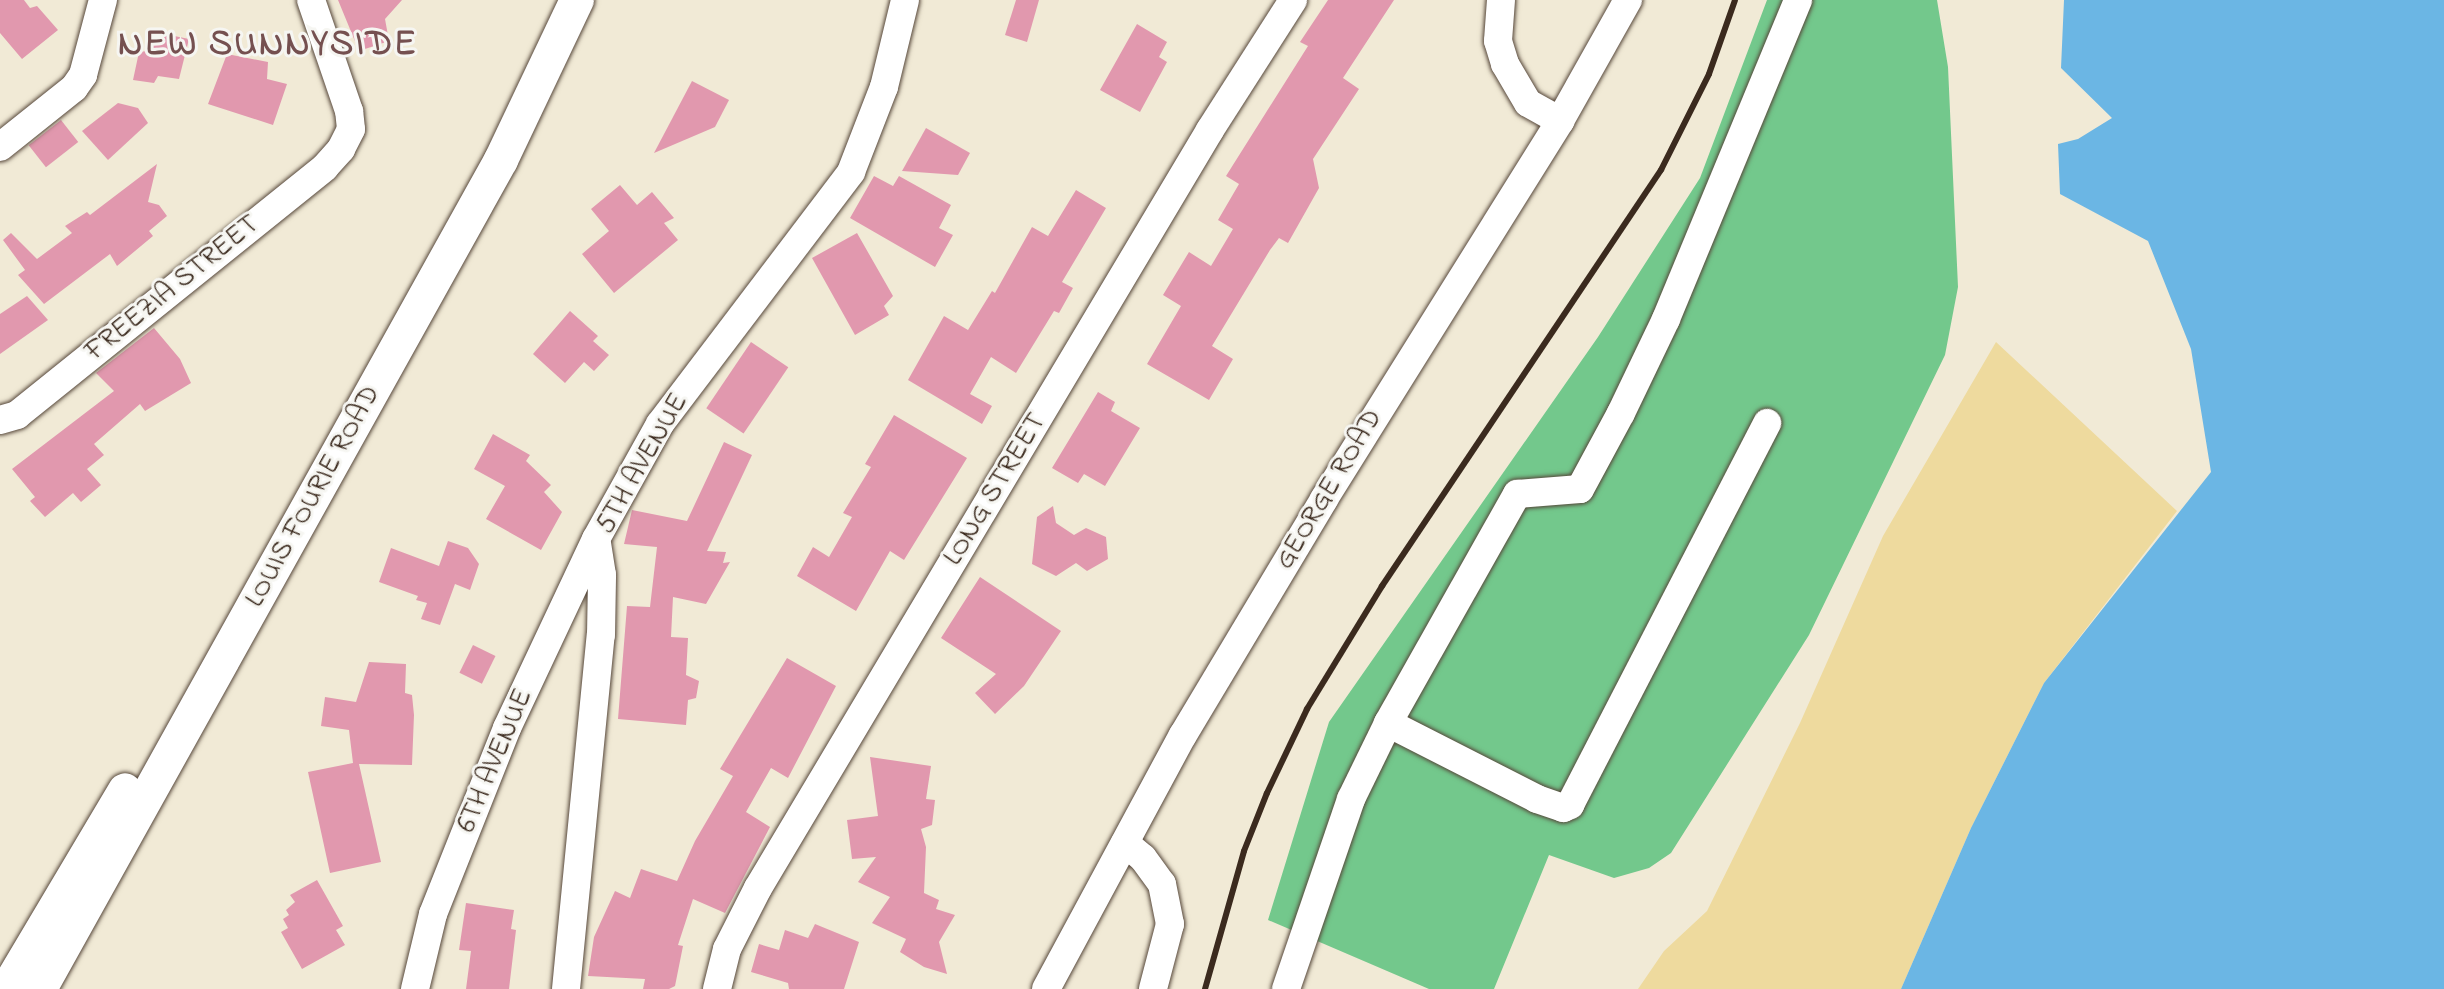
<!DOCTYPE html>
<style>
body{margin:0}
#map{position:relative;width:2444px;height:989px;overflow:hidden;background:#f1ead6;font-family:"Indie Flower",sans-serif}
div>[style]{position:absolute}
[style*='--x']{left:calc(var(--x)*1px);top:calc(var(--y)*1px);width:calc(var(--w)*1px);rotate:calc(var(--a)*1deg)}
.green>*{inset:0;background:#73c88c}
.sand>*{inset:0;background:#eeda9e}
.water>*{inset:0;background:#6bb6e4}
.building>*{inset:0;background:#e198ae;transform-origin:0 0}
.roads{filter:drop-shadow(0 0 2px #56473a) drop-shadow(0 0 2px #56473a)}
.minor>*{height:28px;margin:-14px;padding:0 14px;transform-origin:14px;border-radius:14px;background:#fff}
.major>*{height:34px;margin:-17px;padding:0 17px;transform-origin:17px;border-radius:17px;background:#fff}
.rail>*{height:6px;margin:-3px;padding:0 3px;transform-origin:3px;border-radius:3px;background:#3b2a1e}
span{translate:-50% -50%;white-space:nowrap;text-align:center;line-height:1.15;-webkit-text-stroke:6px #f6f6f2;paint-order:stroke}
.street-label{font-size:28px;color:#3b2a1e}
.district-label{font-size:36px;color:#755050;font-weight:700;letter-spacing:2px}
</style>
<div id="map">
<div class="green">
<i style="clip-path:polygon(1767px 0,1937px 0,1948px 67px,1958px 287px,1945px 355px,1809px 635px,1671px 853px,1649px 868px,1614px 878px,1549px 855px,1494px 989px,1429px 989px,1268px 920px,1329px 722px,1598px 337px,1700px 178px)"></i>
</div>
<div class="sand">
<i style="clip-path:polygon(1996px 342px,2177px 511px,2044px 683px,1971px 828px,1901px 989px,1638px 989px,1664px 951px,1707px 911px,1800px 723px,1883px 536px)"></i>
</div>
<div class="water">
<i style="clip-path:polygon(2064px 0,2444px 0,2444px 989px,1901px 989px,1971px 828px,2044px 683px,2211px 472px,2191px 349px,2148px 241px,2060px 194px,2058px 144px,2078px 139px,2112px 118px,2061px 68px)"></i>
</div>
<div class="building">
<i style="clip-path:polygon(0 0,24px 0,30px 8px,37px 6px,58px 30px,22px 59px,0 33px)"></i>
<i style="clip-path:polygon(338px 0,402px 0,385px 19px,389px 41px,359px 51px)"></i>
<i style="clip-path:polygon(1016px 0,1039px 0,1027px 42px,1005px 35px)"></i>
<i style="clip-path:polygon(1328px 0,1394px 0,1343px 78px,1359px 89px,1313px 159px,1319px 188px,1288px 243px,1279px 238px,1270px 250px,1212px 346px,1233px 359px,1209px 400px,1147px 364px,1181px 306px,1163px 295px,1189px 252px,1211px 266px,1233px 229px,1218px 220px,1239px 184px,1226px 176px,1308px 46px,1300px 42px)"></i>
<i style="clip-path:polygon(1137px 24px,1167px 42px,1159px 57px,1167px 62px,1140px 112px,1100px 90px)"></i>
<i style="clip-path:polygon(150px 31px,189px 39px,179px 79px,158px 76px,154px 83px,133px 80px,139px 52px,147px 51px)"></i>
<i style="clip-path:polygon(227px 54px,268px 62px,267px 79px,287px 84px,273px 125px,208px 104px)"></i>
<i style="clip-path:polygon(692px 81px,729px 100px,715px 127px,654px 153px)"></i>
<i style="clip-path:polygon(118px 103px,138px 108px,148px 123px,108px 160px,82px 131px)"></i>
<i style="left:61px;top:120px;width:28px;height:41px;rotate:52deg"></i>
<i style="clip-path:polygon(926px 128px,970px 153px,958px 175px,902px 171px)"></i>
<i style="clip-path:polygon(157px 164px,148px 202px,159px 205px,167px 216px,149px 231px,153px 236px,117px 266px,110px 254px,44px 304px,18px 275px,25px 270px,3px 240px,11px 233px,37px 259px,72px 233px,65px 226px,87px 212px,90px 215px)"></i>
<i style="clip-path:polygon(874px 176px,893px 186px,899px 176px,951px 205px,939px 228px,953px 235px,935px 267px,850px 218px)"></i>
<i style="clip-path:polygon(620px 185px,637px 205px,652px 192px,674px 218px,664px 223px,678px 240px,614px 293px,582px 254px,609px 231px,591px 209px)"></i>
<i style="clip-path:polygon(1076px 190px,1106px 208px,1062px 282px,1073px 288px,1059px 313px,1054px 311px,1016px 373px,991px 357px,970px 394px,992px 406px,982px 424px,908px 380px,944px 316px,968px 330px,992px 291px,995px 293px,1032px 227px,1048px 236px)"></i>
<i style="clip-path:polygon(857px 233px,893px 296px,884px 306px,889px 315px,855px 335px,812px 258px)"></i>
<i style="clip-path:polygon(27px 296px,48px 320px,0 354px,0 314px)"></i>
<i style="clip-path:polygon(570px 311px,598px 336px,593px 341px,609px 355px,594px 371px,584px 362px,565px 383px,533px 354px)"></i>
<i style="clip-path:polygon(154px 328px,180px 359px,191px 383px,145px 411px,140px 404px,94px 444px,104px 455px,87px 469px,101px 485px,81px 502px,73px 493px,45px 517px,30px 501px,35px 497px,12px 469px,114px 391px,96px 373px)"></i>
<i style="left:751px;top:342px;width:45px;height:80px;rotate:34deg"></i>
<i style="clip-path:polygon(1098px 392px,1115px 402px,1111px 411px,1140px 428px,1105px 486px,1084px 474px,1078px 483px,1052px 468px)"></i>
<i style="clip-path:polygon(894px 415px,967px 458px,904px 560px,890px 551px,856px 611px,797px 576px,813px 547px,829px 557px,852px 517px,843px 513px,871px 467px,865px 464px)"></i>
<i style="clip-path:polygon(493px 434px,530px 455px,526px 461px,551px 485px,544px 492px,562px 512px,541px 550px,486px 519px,505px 486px,474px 469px)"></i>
<i style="clip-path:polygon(724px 442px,752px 455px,707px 551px,726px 552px,723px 563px,730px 562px,706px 604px,673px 597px,671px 637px,688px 638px,686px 675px,699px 681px,696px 698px,688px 700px,686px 725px,618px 719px,627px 606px,650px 607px,657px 547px,624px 544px,632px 510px,687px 521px)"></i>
<i style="clip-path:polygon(1053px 506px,1056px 523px,1074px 535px,1086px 528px,1106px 537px,1108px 559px,1087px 571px,1076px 563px,1056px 576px,1032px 564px,1037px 517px)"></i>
<i style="clip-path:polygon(448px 541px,468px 548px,479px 564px,470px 590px,455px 584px,440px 625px,421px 619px,427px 603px,416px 600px,418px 596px,379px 582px,391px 548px,439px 566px)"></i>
<i style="clip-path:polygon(980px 577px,1061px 631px,1024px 686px,995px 714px,975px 693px,996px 674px,941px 638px)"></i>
<i style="left:473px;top:645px;width:25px;height:31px;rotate:26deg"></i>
<i style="clip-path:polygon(787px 658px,836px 686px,788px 778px,771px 768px,746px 812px,770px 827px,725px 913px,693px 899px,678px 945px,683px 946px,675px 986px,669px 989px,643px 989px,645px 979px,588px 976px,594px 937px,615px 891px,630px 898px,641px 869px,677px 881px,695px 841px,733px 776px,720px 769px)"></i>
<i style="clip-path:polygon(369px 662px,406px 664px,405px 693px,412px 695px,414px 715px,412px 765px,359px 764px,381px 862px,330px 873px,308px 772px,353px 763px,349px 730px,321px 726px,325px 697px,356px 702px)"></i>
<i style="clip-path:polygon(870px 757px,931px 766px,926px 799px,935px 800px,932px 825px,921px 829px,926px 847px,924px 893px,939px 900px,936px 909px,955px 915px,939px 942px,947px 974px,924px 967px,900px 952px,906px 939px,872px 923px,890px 897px,858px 882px,876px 857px,852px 859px,847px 820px,878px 816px)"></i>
<i style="clip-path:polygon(317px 880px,343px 926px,336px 930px,345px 945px,302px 969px,281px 932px,288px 928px,283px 919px,289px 915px,286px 910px,295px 902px,290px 895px)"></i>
<i style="clip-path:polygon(466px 903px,514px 910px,511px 929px,516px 930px,509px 989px,466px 989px,471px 951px,459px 950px)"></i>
<i style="clip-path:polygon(815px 924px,859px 942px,844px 989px,789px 989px,788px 983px,751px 972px,759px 944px,779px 950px,785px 930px,808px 938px)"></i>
</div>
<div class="roads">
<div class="minor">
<i style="--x:1501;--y:0;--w:41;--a:94.2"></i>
<i style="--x:1498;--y:41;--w:24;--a:73"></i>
<i style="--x:1505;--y:64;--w:45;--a:59.5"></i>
<i style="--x:1528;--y:103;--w:37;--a:29"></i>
<i style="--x:0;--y:147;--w:95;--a:-38.6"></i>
<i style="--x:74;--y:88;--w:16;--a:-55"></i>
<i style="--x:83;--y:75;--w:78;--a:-75.1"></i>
<i style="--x:0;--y:420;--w:18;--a:-16"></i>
<i style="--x:17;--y:415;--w:395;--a:-38.8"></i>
<i style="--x:325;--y:167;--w:24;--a:-48"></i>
<i style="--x:341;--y:149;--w:22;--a:-63"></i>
<i style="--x:351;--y:129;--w:18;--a:-96"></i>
<i style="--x:349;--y:111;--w:117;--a:-108.9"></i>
<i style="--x:1388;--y:723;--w:167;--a:27"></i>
<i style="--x:1537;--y:799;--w:28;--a:19"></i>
<i style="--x:1563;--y:808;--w:8;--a:-23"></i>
<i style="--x:1570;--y:805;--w:430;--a:-62.7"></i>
<i style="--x:1125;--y:843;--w:23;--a:40"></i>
<i style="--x:1143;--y:858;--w:32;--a:54"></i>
<i style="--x:1162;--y:884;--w:41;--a:78.7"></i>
<i style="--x:1170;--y:924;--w:67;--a:104.7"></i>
<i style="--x:415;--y:989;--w:77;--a:-76.5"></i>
<i style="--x:433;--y:914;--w:200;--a:-68.3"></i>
<i style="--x:507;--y:728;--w:209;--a:-64.8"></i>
<i style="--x:596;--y:539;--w:132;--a:-60.9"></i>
<i style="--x:660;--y:424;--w:316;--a:-52.8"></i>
<i style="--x:851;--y:172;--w:91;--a:-68.8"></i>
<i style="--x:884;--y:87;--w:89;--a:-76.4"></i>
<i style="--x:566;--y:989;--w:356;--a:-84.4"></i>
<i style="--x:601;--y:635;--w:60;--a:-89"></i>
<i style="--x:602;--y:575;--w:36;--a:-99"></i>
<i style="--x:717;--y:989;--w:41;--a:-76"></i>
<i style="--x:727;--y:949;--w:68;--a:-63.1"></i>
<i style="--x:758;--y:888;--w:883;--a:-59.19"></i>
<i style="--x:1210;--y:130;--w:154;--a:-57.4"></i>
<i style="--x:1046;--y:989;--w:289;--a:-61.7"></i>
<i style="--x:1183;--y:735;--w:275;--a:-59.1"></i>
<i style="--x:1324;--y:499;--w:446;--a:-58"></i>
<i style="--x:1560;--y:121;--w:139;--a:-60.7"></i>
<i style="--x:1286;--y:989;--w:201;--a:-71.1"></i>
<i style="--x:1351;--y:799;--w:85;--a:-64"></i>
<i style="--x:1388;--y:723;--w:263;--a:-60.6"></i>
<i style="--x:1517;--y:494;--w:63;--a:-4.5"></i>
<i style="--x:1580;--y:489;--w:86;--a:-61.7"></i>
<i style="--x:1621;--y:413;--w:104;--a:-64.4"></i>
<i style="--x:1666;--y:319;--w:345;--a:-67.5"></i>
</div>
<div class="major">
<i style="--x:7;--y:989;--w:231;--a:-59.3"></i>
<i style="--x:40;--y:989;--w:949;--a:-60.92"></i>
<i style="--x:501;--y:160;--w:177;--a:-64.6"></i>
</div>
</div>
<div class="rail">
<i style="--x:1205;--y:989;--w:143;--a:-74.2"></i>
<i style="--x:1244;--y:851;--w:62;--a:-68.4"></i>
<i style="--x:1267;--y:793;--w:93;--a:-64.5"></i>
<i style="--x:1307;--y:709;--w:144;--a:-58.6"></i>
<i style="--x:1382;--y:586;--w:501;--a:-56.15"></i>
<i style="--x:1661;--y:170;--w:107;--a:-63.4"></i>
<i style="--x:1709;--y:74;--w:78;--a:-70.6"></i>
</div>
<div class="street-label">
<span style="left:173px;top:289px;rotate:-39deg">FREEZIA STREET</span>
<span style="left:643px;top:464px;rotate:-60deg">5TH AVENUE</span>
<span style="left:996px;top:490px;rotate:-59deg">LONG STREET</span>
<span style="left:1330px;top:490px;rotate:-59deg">GEORGE ROAD</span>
<span style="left:314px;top:497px;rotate:-61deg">LOUIS FOURIE ROAD</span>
<span style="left:496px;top:761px;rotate:-67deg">6TH AVENUE</span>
</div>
<div class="district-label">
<span style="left:268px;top:46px">NEW SUNNYSIDE</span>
</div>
</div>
